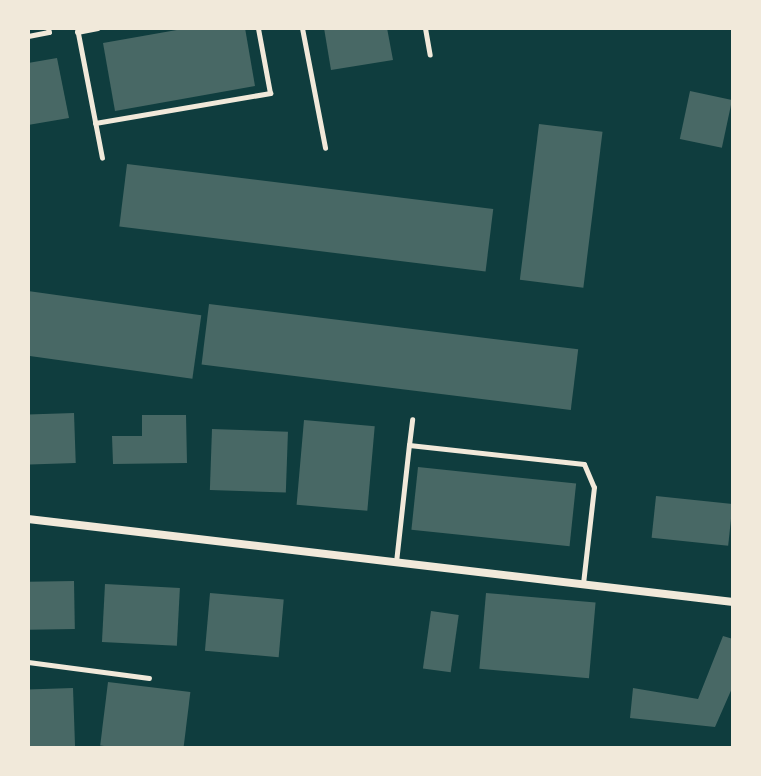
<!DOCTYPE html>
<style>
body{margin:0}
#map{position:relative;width:761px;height:776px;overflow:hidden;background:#0f3d3e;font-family:"PT Sans",sans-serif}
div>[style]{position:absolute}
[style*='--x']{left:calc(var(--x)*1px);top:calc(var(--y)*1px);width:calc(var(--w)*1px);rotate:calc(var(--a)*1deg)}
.building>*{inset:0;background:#486865;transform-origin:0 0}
.service>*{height:5px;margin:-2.5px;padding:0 2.5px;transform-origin:2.5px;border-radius:2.5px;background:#f1e9da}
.minor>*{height:8px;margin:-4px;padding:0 4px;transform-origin:4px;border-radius:4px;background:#f1e9da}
span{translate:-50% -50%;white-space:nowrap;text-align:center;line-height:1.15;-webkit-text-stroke:7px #f1e9da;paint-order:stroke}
.frame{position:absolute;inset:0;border:30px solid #f1e9da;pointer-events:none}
</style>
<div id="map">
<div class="building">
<i style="clip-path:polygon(188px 28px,245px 28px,255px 86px,115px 111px,103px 43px)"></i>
<i style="clip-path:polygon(324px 28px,387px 28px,393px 60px,331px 70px)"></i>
<i style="clip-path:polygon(57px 58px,69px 118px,28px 125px,28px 63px)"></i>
<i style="left:690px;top:91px;width:43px;height:49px;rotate:12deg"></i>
<i style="left:539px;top:124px;width:64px;height:157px;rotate:7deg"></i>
<i style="left:127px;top:164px;width:369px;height:63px;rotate:7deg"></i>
<i style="left:28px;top:291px;width:175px;height:64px;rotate:8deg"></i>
<i style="left:209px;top:304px;width:372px;height:61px;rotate:7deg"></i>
<i style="left:74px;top:413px;width:50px;height:46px;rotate:88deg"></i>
<i style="clip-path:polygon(142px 415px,186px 415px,187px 463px,113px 464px,112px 436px,142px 436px)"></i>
<i style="left:304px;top:420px;width:71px;height:85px;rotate:5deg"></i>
<i style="left:212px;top:429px;width:76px;height:61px;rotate:2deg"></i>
<i style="left:418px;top:467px;width:159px;height:63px;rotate:6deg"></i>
<i style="left:656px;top:496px;width:77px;height:42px;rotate:6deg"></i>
<i style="left:74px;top:581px;width:48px;height:46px;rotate:89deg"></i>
<i style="left:105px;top:584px;width:75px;height:58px;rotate:3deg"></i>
<i style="left:210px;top:593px;width:74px;height:58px;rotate:5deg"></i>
<i style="left:486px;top:593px;width:110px;height:76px;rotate:5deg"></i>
<i style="left:431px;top:611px;width:28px;height:58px;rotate:8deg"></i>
<i style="clip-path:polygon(723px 636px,733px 639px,733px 686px,715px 727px,630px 718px,633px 688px,698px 699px)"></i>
<i style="left:108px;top:682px;width:83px;height:64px;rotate:7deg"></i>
<i style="left:73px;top:688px;width:60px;height:45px;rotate:88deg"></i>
</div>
<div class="service">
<i style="--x:77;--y:28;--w:132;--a:79.1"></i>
<i style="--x:302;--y:28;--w:122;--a:79.1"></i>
<i style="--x:425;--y:28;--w:27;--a:80"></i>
<i style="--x:77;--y:32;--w:21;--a:-11"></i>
<i style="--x:28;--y:36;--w:21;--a:-11"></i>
<i style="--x:49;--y:32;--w:4;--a:-104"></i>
<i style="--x:95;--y:123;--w:178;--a:-9.7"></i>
<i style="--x:270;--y:93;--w:66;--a:-100.5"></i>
<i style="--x:409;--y:445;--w:26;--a:-83"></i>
<i style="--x:396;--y:562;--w:118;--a:-83.7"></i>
<i style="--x:409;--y:445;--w:176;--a:6.2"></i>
<i style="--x:584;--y:464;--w:25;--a:67"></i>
<i style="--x:594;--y:487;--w:98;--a:96.5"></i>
<i style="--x:28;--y:662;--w:122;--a:7.5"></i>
</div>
<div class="minor">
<i style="--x:28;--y:519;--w:710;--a:6.71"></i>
</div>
<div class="frame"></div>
</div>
